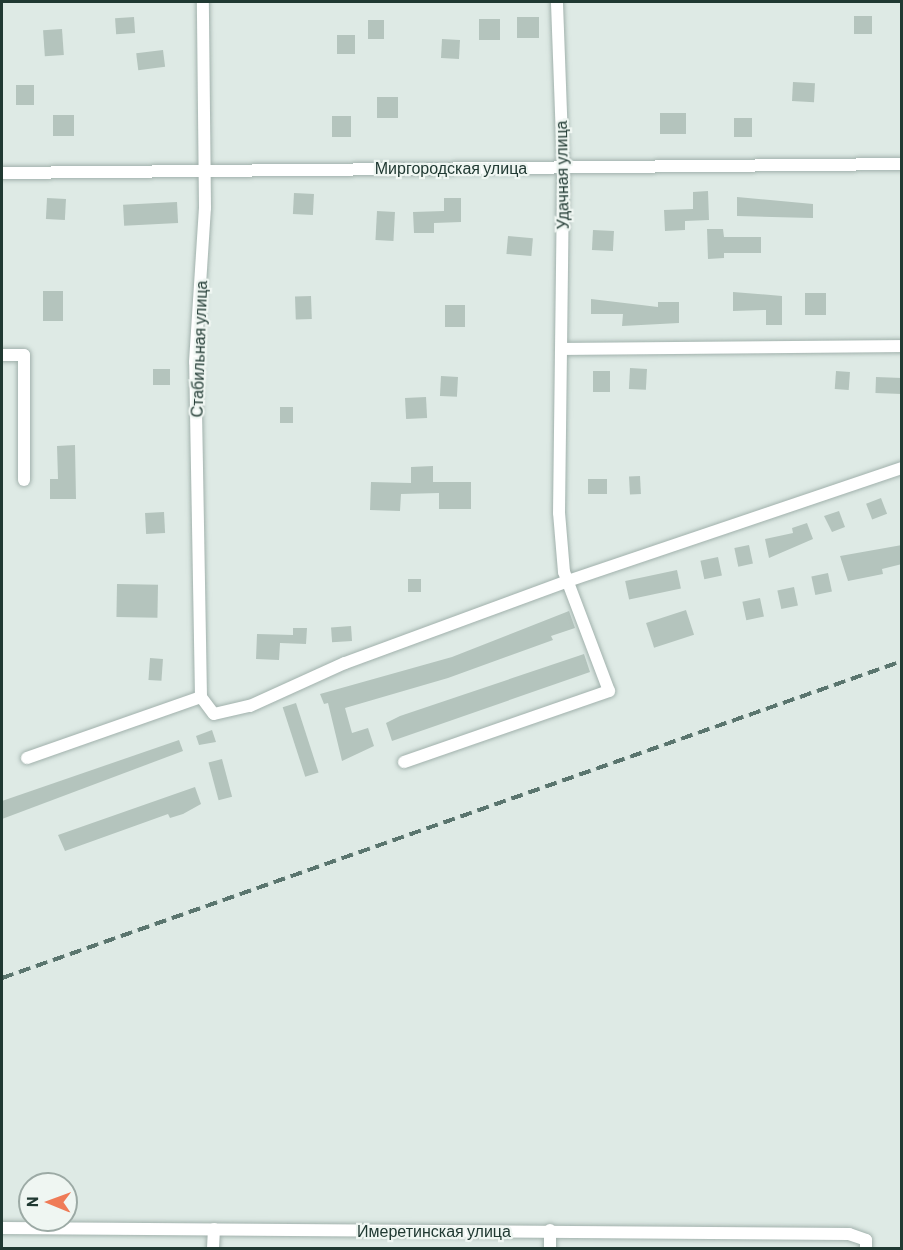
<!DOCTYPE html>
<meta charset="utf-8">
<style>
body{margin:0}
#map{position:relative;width:903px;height:1250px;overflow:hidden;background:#deeae5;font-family:Barlow,sans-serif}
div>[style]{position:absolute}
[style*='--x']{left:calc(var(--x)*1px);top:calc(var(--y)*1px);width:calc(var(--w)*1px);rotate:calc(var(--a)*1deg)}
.building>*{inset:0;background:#b4c4bd;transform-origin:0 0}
.roads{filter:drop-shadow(0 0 2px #a1b1ac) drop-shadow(0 0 2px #a1b1ac)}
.minor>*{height:12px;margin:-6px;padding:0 6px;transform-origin:6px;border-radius:6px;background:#fff}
.rail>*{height:4px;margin-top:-2px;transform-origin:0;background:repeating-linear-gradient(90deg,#5a756e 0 12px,transparent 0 18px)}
span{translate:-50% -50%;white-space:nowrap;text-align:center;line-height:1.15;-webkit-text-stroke:4.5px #eff6f2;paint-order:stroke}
.street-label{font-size:16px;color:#203932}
.frame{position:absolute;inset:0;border:3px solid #203932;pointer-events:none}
.north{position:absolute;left:18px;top:1172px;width:60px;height:60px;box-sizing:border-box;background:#eff6f2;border:2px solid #9caaa5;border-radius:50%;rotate:271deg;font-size:16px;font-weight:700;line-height:24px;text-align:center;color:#203932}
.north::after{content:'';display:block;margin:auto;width:21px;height:27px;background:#ef7b57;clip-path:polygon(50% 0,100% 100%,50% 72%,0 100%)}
</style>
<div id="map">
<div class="building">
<i style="left:854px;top:16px;width:18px;height:18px"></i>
<i style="left:134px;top:17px;width:16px;height:19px;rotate:86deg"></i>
<i style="left:539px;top:17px;width:21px;height:22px;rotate:90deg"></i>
<i style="left:500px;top:19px;width:21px;height:21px;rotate:90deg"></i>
<i style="left:368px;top:20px;width:16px;height:19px"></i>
<i style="left:62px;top:29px;width:26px;height:19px;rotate:86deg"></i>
<i style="left:337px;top:35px;width:18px;height:19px"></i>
<i style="left:442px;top:39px;width:18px;height:19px;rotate:3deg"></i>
<i style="left:163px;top:50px;width:17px;height:27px;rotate:83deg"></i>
<i style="left:793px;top:82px;width:22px;height:19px;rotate:3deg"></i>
<i style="left:16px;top:85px;width:18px;height:20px"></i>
<i style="left:398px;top:97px;width:21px;height:21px;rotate:90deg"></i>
<i style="left:686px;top:113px;width:21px;height:26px;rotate:90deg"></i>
<i style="left:53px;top:115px;width:21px;height:21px"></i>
<i style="left:351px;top:116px;width:21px;height:19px;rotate:90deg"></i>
<i style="left:734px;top:118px;width:18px;height:19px"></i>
<i style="clip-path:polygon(708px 191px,709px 220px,685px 221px,685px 230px,665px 231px,664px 210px,693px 209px,693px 192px)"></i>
<i style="left:294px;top:193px;width:20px;height:21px;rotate:3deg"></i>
<i style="clip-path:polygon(737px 197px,813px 204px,813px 218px,737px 216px)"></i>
<i style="left:47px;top:198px;width:19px;height:21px;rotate:3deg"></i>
<i style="clip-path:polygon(444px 198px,461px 198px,461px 222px,434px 223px,434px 233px,414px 233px,413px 212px,444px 211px)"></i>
<i style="left:177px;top:202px;width:21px;height:54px;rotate:87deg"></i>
<i style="left:377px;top:211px;width:18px;height:29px;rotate:3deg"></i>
<i style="clip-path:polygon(707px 229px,723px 229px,724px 237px,761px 237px,761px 253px,724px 253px,724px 258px,708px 259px)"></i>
<i style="left:593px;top:230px;width:21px;height:20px;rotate:3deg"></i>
<i style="left:508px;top:236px;width:25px;height:18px;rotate:5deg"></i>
<i style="left:43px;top:291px;width:20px;height:30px"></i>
<i style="clip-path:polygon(733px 292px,782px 296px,782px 325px,766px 325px,766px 310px,733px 311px)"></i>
<i style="left:805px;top:293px;width:21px;height:22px"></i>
<i style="left:311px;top:296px;width:23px;height:16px;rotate:88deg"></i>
<i style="clip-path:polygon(591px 299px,658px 307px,658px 302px,679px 302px,679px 323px,622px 326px,623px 314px,591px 314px)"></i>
<i style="left:445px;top:305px;width:20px;height:22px"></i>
<i style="left:630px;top:368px;width:17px;height:21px;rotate:3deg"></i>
<i style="left:153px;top:369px;width:17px;height:16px"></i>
<i style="left:593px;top:371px;width:17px;height:21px"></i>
<i style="left:836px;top:371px;width:14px;height:18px;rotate:4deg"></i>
<i style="left:441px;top:376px;width:17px;height:20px;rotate:3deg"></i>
<i style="left:876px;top:377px;width:26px;height:16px;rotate:2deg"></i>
<i style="left:426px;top:397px;width:21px;height:21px;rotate:87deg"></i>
<i style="left:280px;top:407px;width:13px;height:16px"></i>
<i style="clip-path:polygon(75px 445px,76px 499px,50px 499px,50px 479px,58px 479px,57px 446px)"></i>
<i style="clip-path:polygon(433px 466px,433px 482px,471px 482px,471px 509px,439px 509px,439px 493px,401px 494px,400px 511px,370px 510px,371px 482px,411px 483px,411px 467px)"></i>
<i style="left:640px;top:476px;width:18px;height:11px;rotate:87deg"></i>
<i style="left:588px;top:479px;width:19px;height:15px"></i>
<i style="left:881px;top:498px;width:17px;height:16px;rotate:69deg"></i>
<i style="clip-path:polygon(839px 511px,845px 527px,832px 532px,824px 516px)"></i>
<i style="left:164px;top:512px;width:21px;height:19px;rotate:87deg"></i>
<i style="clip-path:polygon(807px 523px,813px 539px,769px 558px,765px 539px,793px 533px,792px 528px)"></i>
<i style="left:749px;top:545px;width:19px;height:15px;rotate:78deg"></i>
<i style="clip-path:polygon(902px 545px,902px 564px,882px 569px,883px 574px,848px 581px,840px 556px)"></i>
<i style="left:718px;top:557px;width:19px;height:18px;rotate:78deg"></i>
<i style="left:677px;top:570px;width:19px;height:53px;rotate:78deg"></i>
<i style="left:828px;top:573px;width:19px;height:17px;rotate:78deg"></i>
<i style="left:408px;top:579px;width:13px;height:13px"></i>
<i style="left:117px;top:584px;width:41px;height:33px;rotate:1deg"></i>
<i style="left:794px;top:587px;width:19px;height:17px;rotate:78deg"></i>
<i style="left:760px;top:598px;width:19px;height:18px;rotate:78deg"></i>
<i style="left:686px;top:610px;width:26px;height:42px;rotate:72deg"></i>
<i style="clip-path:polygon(569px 611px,575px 628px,551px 636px,553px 640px,448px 678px,345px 708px,352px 733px,368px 728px,374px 746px,342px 761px,328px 703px,324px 704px,320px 694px,452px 657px)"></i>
<i style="left:351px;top:626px;width:15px;height:20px;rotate:86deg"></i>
<i style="clip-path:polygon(293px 628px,307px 628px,306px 644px,280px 643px,279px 660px,256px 659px,257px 634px,293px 635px)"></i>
<i style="clip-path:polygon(584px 654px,590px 672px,392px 741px,386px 723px,400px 716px)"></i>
<i style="left:150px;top:658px;width:13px;height:22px;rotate:4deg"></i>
<i style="left:296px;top:703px;width:73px;height:14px;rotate:72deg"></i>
<i style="clip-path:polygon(212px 730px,216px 742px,199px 745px,196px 736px)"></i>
<i style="clip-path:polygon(179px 740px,183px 751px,2px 819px,2px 801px)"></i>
<i style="left:222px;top:759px;width:39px;height:14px;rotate:75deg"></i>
<i style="clip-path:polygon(195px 787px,201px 804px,183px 814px,170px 818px,168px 814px,65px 851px,58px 835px)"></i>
</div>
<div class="roads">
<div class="minor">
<i style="--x:2;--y:173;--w:900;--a:-0.57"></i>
<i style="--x:564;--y:349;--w:338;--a:-0.5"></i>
<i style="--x:2;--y:355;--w:22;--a:0"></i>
<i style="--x:24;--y:355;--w:125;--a:90"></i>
<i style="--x:201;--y:697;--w:21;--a:53"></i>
<i style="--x:214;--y:714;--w:37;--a:-13"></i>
<i style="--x:250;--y:706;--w:104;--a:-24.4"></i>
<i style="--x:345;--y:663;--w:238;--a:-20.2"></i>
<i style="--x:568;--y:581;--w:353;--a:-18.7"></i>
<i style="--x:201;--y:697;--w:335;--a:-91"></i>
<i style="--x:195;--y:362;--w:154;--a:-86.3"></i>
<i style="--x:205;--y:208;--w:206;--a:-90.6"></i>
<i style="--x:27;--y:758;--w:184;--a:-19.3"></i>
<i style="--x:404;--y:762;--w:217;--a:-19.1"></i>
<i style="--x:609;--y:691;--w:127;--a:-110.7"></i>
<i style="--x:564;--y:572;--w:59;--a:-94.8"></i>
<i style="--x:559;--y:513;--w:346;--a:-89.3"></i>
<i style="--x:563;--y:167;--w:165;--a:-92.1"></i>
<i style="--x:2;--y:1228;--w:847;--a:0.41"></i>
<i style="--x:849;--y:1234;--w:18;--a:19"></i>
<i style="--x:866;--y:1240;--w:8;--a:90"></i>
<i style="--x:213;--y:1248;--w:19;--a:-87"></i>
<i style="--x:550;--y:1248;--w:18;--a:-90"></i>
</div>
</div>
<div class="rail">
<i style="--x:2;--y:978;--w:954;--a:-19.4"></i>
</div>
<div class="street-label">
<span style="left:451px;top:168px">Миргородская улица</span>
<span style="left:562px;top:175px;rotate:-91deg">Удачная улица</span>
<span style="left:199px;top:349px;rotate:-88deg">Стабильная улица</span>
<span style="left:434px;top:1231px">Имеретинская улица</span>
</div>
<div class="frame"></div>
<div class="north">N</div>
</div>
